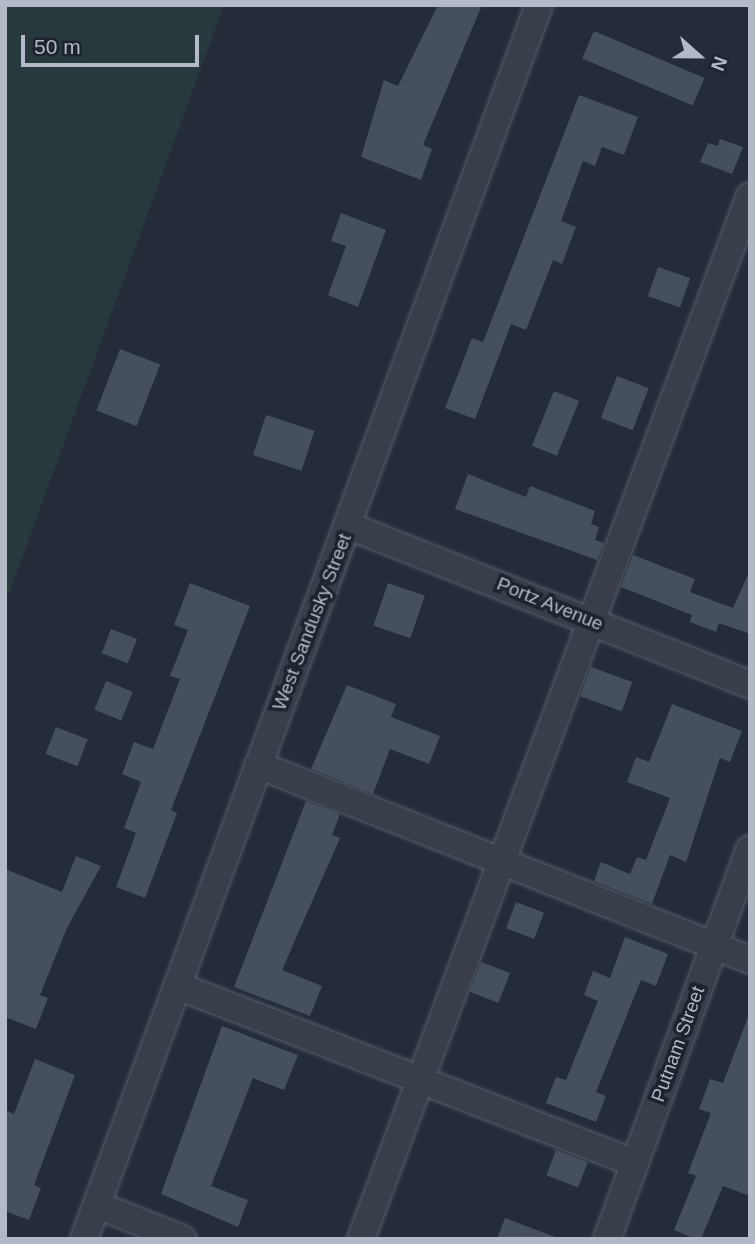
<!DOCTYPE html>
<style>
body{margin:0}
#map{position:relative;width:755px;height:1244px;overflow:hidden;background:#242c3a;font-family:Arial,sans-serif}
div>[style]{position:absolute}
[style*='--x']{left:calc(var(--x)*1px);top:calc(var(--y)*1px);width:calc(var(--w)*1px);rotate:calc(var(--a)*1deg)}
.green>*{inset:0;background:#27393c}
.building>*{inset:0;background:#454f5e;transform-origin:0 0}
.roads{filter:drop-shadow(0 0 2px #565c68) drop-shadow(0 0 2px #565c68)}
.minor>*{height:26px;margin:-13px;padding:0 13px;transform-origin:13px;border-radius:13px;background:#383e4a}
span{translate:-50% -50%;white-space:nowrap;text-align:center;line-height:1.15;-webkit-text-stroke:7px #1d232f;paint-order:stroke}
.street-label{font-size:19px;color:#b3b9c6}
.frame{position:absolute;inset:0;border:7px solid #b3b9c6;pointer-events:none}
.north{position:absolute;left:664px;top:21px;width:70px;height:70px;-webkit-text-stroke:5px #1d232f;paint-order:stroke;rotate:111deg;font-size:19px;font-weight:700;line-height:28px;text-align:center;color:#b3b9c6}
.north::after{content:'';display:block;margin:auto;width:24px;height:32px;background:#b3b9c6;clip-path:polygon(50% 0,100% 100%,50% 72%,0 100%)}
.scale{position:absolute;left:21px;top:35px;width:178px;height:32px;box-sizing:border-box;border:4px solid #b3b9c6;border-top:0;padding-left:9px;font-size:21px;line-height:24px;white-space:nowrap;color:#b3b9c6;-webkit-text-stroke:5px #1d232f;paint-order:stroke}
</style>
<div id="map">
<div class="green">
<i style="clip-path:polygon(5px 5px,224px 5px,9px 594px,5px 592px)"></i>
</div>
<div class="building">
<i style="clip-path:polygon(438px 5px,482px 5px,423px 145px,432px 149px,421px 180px,361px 157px,384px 80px,398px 86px)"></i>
<i style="left:594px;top:31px;width:120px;height:30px;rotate:23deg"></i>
<i style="clip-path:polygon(579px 95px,638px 117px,624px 155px,602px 147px,595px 166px,583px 161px,561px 221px,576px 227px,562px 264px,553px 260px,526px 330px,511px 324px,475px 419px,445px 408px,472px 338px,483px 342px)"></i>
<i style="clip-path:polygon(720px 139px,743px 147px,732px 174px,700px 162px,708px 143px,718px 146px)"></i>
<i style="clip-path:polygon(341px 213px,386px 230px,358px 307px,328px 295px,346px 246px,331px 241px)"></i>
<i style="left:658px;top:267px;width:34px;height:31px;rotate:19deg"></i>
<i style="left:120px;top:349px;width:43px;height:66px;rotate:21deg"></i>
<i style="left:617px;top:376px;width:34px;height:45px;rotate:21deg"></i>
<i style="left:554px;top:391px;width:27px;height:59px;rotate:22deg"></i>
<i style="left:266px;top:415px;width:51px;height:42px;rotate:18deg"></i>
<i style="clip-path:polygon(468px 474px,526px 497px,530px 486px,595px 511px,591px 524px,599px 527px,595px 540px,604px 543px,597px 560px,455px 509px)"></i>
<i style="clip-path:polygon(633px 555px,695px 579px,690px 592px,733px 608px,750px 570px,750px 634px,719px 623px,716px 632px,690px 622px,692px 615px,621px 587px)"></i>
<i style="clip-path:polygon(190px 583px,250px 606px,171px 810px,177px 813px,145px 898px,116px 887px,136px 833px,124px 828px,141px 782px,122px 774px,134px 742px,153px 749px,180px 679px,170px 676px,188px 630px,174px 625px)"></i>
<i style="left:388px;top:583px;width:39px;height:45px;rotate:19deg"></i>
<i style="left:111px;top:629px;width:28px;height:26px;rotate:21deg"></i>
<i style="left:591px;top:667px;width:44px;height:31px;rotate:20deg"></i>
<i style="left:106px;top:681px;width:29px;height:31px;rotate:22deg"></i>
<i style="clip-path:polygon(347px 685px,396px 704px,391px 717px,440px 736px,429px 764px,390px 749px,373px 794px,311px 769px)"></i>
<i style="clip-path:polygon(672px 704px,742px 731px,730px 762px,720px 758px,686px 862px,670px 855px,652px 904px,594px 881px,601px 862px,630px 874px,637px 857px,646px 860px,670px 798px,627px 782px,636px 757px,649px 762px)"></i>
<i style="left:56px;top:727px;width:34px;height:29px;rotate:21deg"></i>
<i style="clip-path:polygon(306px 801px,340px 814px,332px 835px,340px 838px,282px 970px,322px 986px,310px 1016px,234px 987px)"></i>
<i style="clip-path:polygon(76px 856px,101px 866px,67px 928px,40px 995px,48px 998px,36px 1029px,5px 1017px,5px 869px,62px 892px)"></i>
<i style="left:516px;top:902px;width:30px;height:28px;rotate:21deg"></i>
<i style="clip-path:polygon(625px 937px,668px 954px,656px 986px,641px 980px,596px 1092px,606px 1096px,596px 1122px,546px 1103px,556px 1077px,566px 1080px,598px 1001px,584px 995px,593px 971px,610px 978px)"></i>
<i style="left:481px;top:962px;width:31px;height:32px;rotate:21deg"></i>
<i style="clip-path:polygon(748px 1017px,750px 1196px,723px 1186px,701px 1239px,695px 1239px,674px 1230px,696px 1176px,688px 1173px,711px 1113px,699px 1109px,710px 1079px,723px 1083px)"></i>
<i style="clip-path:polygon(222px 1026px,298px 1055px,284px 1090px,253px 1078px,211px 1186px,248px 1200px,238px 1227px,161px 1194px)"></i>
<i style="clip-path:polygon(35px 1059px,75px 1075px,34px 1185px,41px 1188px,29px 1220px,5px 1211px,5px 1110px,14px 1114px)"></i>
<i style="left:556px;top:1150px;width:34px;height:27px;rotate:21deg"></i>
<i style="clip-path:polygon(505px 1218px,555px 1237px,555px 1239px,497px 1239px)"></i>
</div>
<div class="roads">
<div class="minor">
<i style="--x:349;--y:526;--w:431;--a:21.6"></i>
<i style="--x:258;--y:765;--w:529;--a:21.62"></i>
<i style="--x:178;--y:986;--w:490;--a:21.2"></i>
<i style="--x:97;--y:1205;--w:92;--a:21.6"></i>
<i style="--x:84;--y:1239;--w:1315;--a:-69.76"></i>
<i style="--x:361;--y:1239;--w:1113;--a:-69.55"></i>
<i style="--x:607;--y:1239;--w:415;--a:-69.9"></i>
</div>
</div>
<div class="street-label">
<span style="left:550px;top:604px;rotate:22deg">Portz Avenue</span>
<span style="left:312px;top:622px;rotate:-69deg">West Sandusky Street</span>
<span style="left:678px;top:1044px;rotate:-70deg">Putnam Street</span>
</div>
<div class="frame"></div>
<div class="north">N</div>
<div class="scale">50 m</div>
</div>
